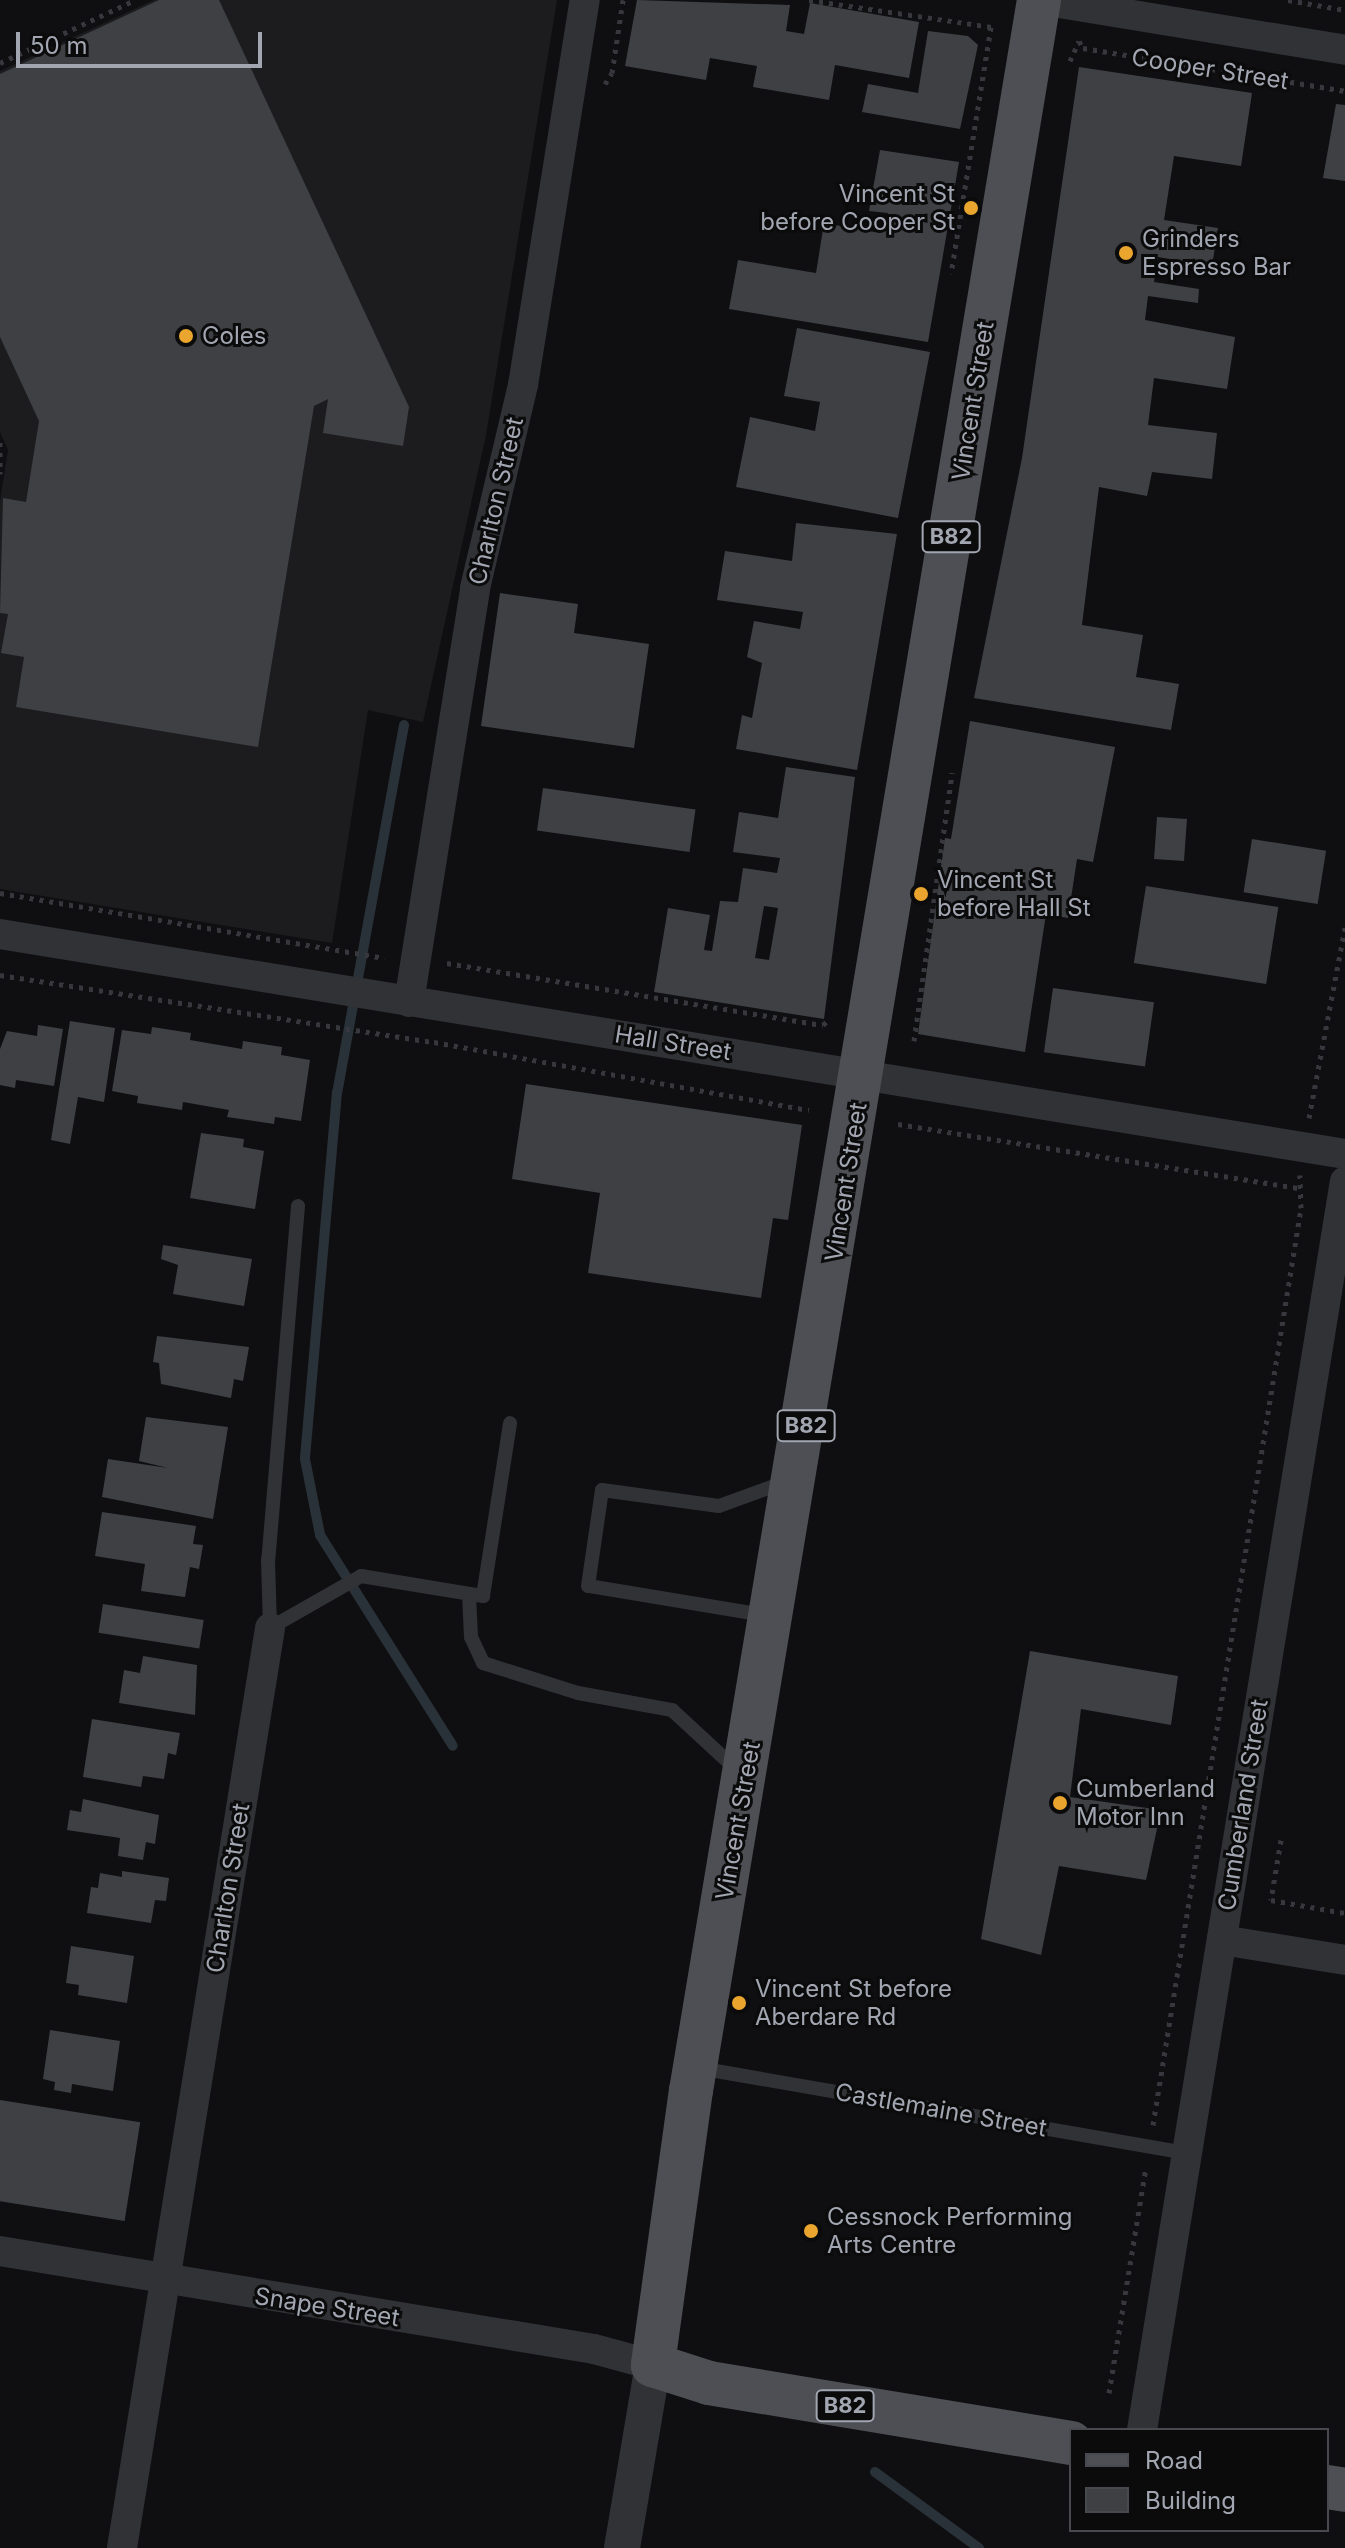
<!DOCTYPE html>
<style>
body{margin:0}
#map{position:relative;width:1345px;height:2548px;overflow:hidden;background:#0f0f11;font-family:Inter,sans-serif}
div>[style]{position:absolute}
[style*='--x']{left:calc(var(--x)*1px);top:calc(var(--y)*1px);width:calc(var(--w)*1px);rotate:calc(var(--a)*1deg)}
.built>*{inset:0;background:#1c1c1e}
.stream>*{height:10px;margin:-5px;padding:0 5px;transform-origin:5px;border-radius:5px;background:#2a3239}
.building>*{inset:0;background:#3e4044;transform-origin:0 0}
.path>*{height:5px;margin-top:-2.5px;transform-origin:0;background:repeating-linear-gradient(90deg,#37383d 0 4px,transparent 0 10px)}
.service>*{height:14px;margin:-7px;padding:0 7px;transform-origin:7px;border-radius:7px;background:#313236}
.minor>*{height:30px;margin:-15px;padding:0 15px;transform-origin:15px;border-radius:15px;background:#313236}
.tertiary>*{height:36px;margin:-18px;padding:0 18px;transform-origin:18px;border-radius:18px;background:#313236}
.primary>*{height:44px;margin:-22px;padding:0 22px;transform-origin:22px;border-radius:22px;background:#4d4f54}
.dots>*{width:22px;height:22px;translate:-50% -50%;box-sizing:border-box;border:4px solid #0b0b0c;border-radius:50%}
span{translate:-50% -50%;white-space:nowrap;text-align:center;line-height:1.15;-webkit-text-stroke:6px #0b0b0c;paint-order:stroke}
.shield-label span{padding:2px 6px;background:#0b0b0c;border:2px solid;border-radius:6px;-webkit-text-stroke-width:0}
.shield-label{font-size:22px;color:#a1a6b1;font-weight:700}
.street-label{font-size:24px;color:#a1a6b1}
.poi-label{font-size:24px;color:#a1a6b1}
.right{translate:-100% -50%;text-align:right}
.left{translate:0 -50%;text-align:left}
.legend{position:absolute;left:1069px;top:2428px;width:260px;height:104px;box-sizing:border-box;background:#0b0b0c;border:2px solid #47494e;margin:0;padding:10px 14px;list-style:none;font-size:24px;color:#a1a6b1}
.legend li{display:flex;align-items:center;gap:16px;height:40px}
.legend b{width:40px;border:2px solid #47494e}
.scale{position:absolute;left:16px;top:32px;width:246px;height:36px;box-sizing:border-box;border:4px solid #a1a6b1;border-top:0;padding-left:10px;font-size:24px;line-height:28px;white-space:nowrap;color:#a1a6b1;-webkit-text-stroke:6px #0b0b0c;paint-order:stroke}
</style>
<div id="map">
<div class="built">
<i style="clip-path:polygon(154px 0,557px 0,486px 435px,423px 722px,368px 710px,332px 943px,0 889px,0 501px,8px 450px,0 432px,0 71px)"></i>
</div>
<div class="stream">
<i style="--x:404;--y:725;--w:373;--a:100.3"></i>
<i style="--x:337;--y:1092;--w:368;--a:95"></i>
<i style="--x:305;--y:1459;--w:77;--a:78.8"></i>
<i style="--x:320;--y:1535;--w:249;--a:57.8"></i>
<i style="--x:875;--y:2472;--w:129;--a:36.2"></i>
</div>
<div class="building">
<i style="clip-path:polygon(159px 0,219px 0,409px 407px,403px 446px,323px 433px,328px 399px,314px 406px,258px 747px,16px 707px,24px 657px,1px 653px,8px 614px,0 613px,3px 498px,26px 502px,39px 421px,0 337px,0 74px)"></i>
<i style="clip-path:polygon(637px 0,790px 5px,786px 31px,804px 34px,810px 3px,919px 22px,909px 78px,835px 65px,829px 100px,753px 87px,757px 66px,710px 58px,706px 80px,625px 66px)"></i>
<i style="clip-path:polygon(928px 31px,968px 36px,978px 45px,960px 129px,862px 112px,868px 84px,918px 93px)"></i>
<i style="clip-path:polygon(1079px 67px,1252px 93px,1241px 166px,1174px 156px,1164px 220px,1218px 228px,1212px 266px,1158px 257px,1154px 282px,1199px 289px,1198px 303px,1148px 296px,1145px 320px,1235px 337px,1227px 389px,1154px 378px,1148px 425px,1217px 433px,1212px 479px,1152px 472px,1147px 496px,1099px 487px,1082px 625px,1143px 635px,1136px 677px,1179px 684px,1171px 730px,974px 698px,1022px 458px)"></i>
<i style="clip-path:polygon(1336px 104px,1345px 105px,1345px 181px,1323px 178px)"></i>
<i style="clip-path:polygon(880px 150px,959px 162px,928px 342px,729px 309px,738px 260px,816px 273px,824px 223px,880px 233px,888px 213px,869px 211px)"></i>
<i style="clip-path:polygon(797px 328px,930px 352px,898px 518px,736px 487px,750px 417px,815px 431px,820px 402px,784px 396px)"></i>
<i style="clip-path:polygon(796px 523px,897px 534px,857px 770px,736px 749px,742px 715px,752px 718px,762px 663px,747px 657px,754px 621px,800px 629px,803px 612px,717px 600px,725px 551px,792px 561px)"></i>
<i style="clip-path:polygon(500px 593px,578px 604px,574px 633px,649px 644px,634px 748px,481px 726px)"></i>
<i style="clip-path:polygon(970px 721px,1115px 747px,1093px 862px,1077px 859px,1068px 918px,1046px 914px,1025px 1052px,918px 1034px,945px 838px,951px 839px)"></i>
<i style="clip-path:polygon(evenodd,786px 767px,855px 777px,824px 1019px,654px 992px,668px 908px,710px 915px,704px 950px,712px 951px,720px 901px,738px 902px,743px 868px,777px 873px,780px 858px,733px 852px,739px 812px,778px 818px,786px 767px,764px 906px,778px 908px,769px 960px,755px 958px,764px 906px)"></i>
<i style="left:543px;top:788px;width:154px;height:43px;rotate:8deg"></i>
<i style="left:1157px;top:817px;width:30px;height:42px;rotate:4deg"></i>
<i style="left:1252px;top:839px;width:75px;height:54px;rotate:9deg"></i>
<i style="left:1146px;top:886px;width:134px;height:78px;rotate:9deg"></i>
<i style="left:1053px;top:988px;width:102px;height:65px;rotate:8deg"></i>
<i style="clip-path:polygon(70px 1021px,115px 1028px,104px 1102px,78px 1097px,70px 1144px,51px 1140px)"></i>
<i style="clip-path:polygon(38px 1025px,63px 1029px,54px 1086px,16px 1080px,15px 1088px,0 1085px,0 1049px,7px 1031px,37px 1036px)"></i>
<i style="clip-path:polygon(152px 1027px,191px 1033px,190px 1040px,242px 1049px,243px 1041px,282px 1047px,281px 1055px,310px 1060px,301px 1121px,275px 1117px,274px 1124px,227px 1117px,229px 1110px,183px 1102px,182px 1110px,137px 1103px,138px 1096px,112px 1091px,122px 1030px,151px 1034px)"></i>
<i style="clip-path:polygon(526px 1084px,802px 1125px,788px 1220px,773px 1218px,761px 1298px,588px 1273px,600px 1193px,512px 1179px)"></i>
<i style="clip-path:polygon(201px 1133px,244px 1139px,243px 1147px,264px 1151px,255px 1209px,190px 1198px)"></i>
<i style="clip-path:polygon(163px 1245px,252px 1259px,244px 1306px,173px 1294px,178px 1265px,161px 1259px)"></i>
<i style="clip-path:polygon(157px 1336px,249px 1347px,243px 1381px,234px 1379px,231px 1398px,161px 1384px,159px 1363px,153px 1362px)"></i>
<i style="clip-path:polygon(146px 1417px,228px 1427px,213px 1519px,102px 1497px,108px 1459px,168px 1468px,139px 1461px)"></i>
<i style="clip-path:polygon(102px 1512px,196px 1526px,193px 1544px,203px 1545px,199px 1569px,190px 1567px,185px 1597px,141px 1591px,145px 1564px,95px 1556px)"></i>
<i style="left:103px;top:1604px;width:102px;height:29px;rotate:9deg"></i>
<i style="clip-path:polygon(1030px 1651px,1178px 1676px,1171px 1725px,1081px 1709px,1070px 1797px,1161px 1810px,1146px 1880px,1059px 1866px,1041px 1955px,981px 1939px)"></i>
<i style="clip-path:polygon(143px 1656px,197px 1665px,195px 1715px,119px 1703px,124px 1670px,140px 1673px)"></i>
<i style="clip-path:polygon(92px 1719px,180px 1733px,176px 1755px,168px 1753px,164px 1779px,143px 1776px,141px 1787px,83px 1777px)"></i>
<i style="clip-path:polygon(83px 1799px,159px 1815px,155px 1844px,146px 1842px,143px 1860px,118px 1856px,120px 1838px,67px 1830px,70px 1810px,81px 1812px)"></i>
<i style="clip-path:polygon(122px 1871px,169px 1878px,166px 1901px,155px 1900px,151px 1923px,87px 1913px,91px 1887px,98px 1888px,100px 1873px,122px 1877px)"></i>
<i style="clip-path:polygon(71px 1946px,134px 1956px,127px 2003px,78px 1995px,79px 1985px,66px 1983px)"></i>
<i style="clip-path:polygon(50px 2030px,120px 2041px,113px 2091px,72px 2084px,71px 2093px,54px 2090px,55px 2082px,43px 2079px)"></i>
<i style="left:0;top:2100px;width:142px;height:100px;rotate:9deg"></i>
</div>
<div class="path">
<i style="--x:809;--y:0;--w:184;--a:8.4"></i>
<i style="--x:991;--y:27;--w:250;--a:99.2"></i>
<i style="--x:1288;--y:0;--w:58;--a:10"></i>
<i style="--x:1070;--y:61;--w:22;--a:-66"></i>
<i style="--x:1079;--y:41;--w:8;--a:60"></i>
<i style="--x:1083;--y:48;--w:266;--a:9.3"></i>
<i style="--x:0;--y:63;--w:149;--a:-25"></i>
<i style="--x:605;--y:84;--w:13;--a:-58"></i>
<i style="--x:612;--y:73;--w:74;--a:-81.4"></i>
<i style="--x:0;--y:442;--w:32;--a:90"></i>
<i style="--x:0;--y:893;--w:390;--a:9.6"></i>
<i style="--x:447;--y:963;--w:381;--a:9.4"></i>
<i style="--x:823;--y:1025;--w:10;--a:-45"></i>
<i style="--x:0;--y:975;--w:439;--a:8.8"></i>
<i style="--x:434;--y:1042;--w:381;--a:10.3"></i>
<i style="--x:914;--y:1041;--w:271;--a:-81.9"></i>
<i style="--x:1309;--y:1118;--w:194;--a:-79.3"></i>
<i style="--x:898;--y:1124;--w:405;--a:9.1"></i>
<i style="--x:1281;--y:1840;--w:61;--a:99.5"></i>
<i style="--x:1271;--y:1900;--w:75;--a:10"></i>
<i style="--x:1153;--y:2125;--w:929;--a:-80.83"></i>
<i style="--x:1301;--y:1208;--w:33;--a:-92"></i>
<i style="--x:1109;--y:2393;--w:229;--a:-80.7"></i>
</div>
<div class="service">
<i style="--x:298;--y:1206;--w:355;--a:94.8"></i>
<i style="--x:268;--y:1560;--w:68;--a:88.3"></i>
<i style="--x:270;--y:1628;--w:105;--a:-29.7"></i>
<i style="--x:361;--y:1576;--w:124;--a:9.3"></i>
<i style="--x:483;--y:1596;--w:175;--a:-81.1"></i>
<i style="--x:469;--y:1594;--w:43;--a:87.3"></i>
<i style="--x:471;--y:1637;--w:29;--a:65"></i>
<i style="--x:483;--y:1663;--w:100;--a:17.5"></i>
<i style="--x:578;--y:1693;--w:96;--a:10.3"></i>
<i style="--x:672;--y:1710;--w:88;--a:42.7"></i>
<i style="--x:764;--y:1615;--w:178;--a:-170.6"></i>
<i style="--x:588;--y:1586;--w:97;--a:-81.7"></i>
<i style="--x:602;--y:1490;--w:118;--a:7.8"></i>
<i style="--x:719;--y:1506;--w:70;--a:-20"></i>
<i style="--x:699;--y:2068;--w:495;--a:9.9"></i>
</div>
<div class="minor">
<i style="--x:1041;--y:0;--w:308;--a:9.3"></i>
<i style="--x:0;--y:934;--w:1363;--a:9.29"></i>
<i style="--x:409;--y:1002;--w:419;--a:-80.9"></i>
<i style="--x:475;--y:588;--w:209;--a:-76.7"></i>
<i style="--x:523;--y:385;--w:390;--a:-80.9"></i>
<i style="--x:1222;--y:1940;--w:125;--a:9.2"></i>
<i style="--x:0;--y:2251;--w:602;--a:9.37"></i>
<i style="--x:594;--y:2349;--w:61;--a:15.2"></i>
<i style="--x:1142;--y:2430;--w:1265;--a:-80.77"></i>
<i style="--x:122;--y:2548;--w:932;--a:-80.86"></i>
</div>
<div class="tertiary">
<i style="--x:622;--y:2548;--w:186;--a:-80.4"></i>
</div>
<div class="primary">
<i style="--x:1039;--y:0;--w:2119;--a:99.45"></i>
<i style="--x:691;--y:2090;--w:278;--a:97.9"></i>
<i style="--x:653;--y:2365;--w:59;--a:17.8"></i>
<i style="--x:709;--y:2383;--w:367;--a:9.4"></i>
<i style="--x:1327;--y:2487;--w:18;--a:9"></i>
</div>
<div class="dots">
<i style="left:971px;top:208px;background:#eaa52f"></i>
<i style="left:1126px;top:253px;background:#eaa52f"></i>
<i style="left:186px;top:336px;background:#eaa52f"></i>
<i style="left:921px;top:894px;background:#eaa52f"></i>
<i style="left:1060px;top:1803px;background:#eaa52f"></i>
<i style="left:739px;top:2003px;background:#eaa52f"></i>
<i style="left:811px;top:2231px;background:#eaa52f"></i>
</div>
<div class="shield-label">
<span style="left:951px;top:537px">B82</span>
<span style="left:806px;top:1426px">B82</span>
<span style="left:845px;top:2406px">B82</span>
</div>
<div class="street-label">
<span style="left:1210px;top:69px;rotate:9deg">Cooper Street</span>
<span style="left:973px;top:401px;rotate:-81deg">Vincent Street</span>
<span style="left:496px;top:501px;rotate:-77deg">Charlton Street</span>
<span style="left:673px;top:1043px;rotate:9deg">Hall Street</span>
<span style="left:846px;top:1182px;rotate:-81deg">Vincent Street</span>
<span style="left:1243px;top:1805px;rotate:-81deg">Cumberland Street</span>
<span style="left:738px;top:1821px;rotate:-80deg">Vincent Street</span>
<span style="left:228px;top:1888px;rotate:-81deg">Charlton Street</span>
<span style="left:941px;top:2110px;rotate:10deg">Castlemaine Street</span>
<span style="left:327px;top:2307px;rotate:9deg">Snape Street</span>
</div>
<div class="poi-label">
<span class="right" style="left:955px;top:208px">Vincent St<br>before Cooper St</span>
<span class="left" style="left:1142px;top:253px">Grinders<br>Espresso Bar</span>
<span class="left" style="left:202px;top:336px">Coles</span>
<span class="left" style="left:937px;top:894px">Vincent St<br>before Hall St</span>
<span class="left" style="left:1076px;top:1803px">Cumberland<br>Motor Inn</span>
<span class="left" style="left:755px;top:2003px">Vincent St before<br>Aberdare Rd</span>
<span class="left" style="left:827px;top:2231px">Cessnock Performing<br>Arts Centre</span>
</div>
<ul class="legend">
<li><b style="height:10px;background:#4d4f54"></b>Road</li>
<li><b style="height:22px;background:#3e4044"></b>Building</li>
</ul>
<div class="scale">50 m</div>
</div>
